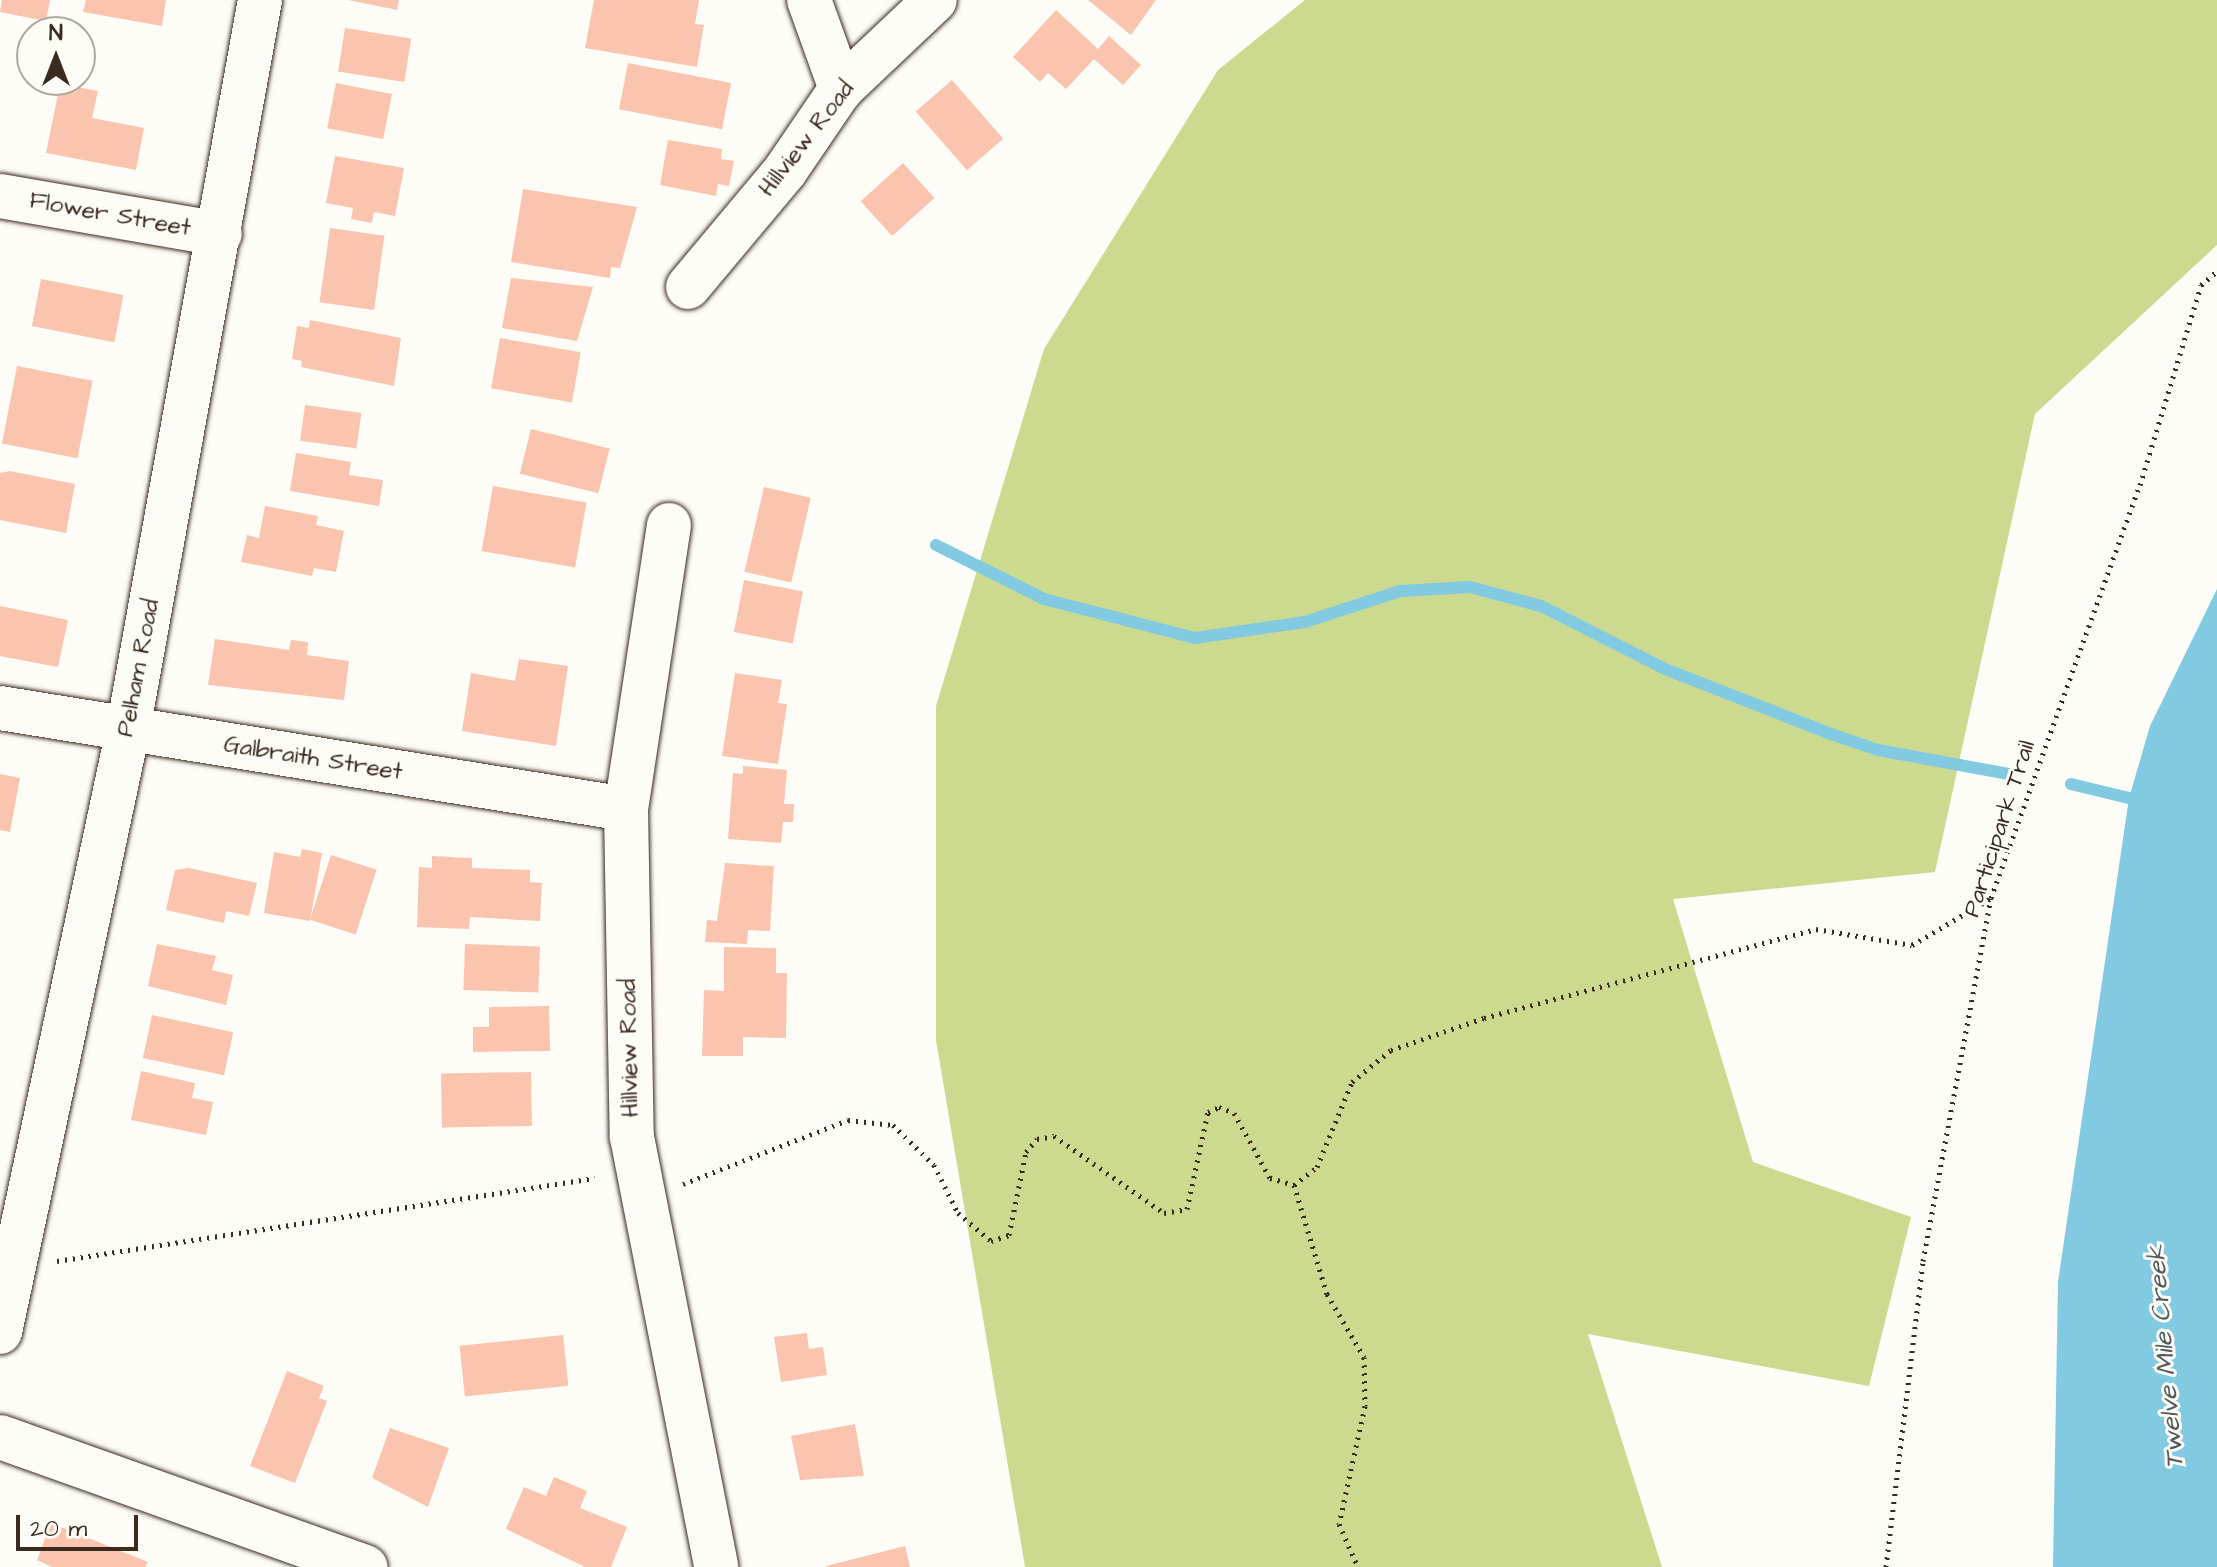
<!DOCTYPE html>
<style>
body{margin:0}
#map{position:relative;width:2217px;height:1567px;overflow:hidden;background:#fdfcf7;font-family:"Architects Daughter",sans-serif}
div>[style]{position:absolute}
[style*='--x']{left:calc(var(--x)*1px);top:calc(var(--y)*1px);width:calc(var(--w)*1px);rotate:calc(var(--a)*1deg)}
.green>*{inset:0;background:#cbda8e}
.water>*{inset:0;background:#81cae1}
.stream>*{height:12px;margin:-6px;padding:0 6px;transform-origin:6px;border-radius:6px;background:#81cae1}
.building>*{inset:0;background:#fbc4ae;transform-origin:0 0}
.path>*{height:5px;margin-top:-2.5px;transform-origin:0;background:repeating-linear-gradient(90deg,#3b2a1e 0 2px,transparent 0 8px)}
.roads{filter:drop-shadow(0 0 2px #3b2a1e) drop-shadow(0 0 2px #3b2a1e)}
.minor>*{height:44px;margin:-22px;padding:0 22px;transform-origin:22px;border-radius:22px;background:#fdfcf7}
.secondary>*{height:44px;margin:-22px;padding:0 22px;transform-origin:22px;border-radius:22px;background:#fdfcf7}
span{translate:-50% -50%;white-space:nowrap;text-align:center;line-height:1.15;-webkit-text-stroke:6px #fdfcf7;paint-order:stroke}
.street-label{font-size:24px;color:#3b2a1e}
.water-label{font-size:26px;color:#505a58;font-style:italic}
.north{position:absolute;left:16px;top:16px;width:80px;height:80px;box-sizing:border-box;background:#fdfcf7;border:2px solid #afa8a0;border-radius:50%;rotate:0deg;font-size:22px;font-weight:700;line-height:32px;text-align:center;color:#3b2a1e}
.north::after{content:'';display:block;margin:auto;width:28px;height:36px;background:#3b2a1e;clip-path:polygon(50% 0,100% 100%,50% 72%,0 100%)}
.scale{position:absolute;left:16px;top:1515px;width:122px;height:36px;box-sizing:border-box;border:4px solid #3b2a1e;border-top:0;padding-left:10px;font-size:24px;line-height:28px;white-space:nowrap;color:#3b2a1e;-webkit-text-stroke:6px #fdfcf7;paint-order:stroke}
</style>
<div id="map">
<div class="green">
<i style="clip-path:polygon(1305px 0,2217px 0,2217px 245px,2035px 414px,1935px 872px,1673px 899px,1753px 1162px,1911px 1217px,1869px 1386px,1588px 1334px,1662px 1567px,1025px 1567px,936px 1040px,936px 706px,1044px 349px,1218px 70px)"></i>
</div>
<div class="water">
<i style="clip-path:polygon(2217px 589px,2217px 1567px,2053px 1567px,2058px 1282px,2129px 798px,2150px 726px)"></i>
</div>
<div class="stream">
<i style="--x:936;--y:545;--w:121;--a:26.6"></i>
<i style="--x:1044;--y:599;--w:156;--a:14.5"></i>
<i style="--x:1195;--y:638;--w:111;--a:-8.3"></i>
<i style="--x:1305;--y:622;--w:100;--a:-18.1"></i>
<i style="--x:1400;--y:591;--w:70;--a:-3.3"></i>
<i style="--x:1470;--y:587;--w:73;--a:15"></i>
<i style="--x:1541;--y:606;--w:139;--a:26.9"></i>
<i style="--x:1665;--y:669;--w:175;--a:21.4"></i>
<i style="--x:1828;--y:733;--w:53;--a:18.8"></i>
<i style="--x:1878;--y:750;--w:133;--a:10.4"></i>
<i style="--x:2071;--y:784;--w:60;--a:13.6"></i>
</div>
<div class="building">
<i style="clip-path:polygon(2px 0,50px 0,46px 21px,0 12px)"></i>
<i style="clip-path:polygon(86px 0,166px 0,162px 26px,83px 12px)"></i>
<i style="clip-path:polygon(348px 0,399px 0,397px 10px)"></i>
<i style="clip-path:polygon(594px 0,699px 0,695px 24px,704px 25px,697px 67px,585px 48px)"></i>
<i style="clip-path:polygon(1088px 0,1156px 0,1131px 35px)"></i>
<i style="clip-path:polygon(1056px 10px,1098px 49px,1109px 36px,1141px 65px,1123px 85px,1094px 59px,1066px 89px,1048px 73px,1040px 82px,1013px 57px)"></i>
<i style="left:345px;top:28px;width:67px;height:44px;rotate:9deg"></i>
<i style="left:628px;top:63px;width:105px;height:47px;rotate:11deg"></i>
<i style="left:952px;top:80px;width:78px;height:48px;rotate:49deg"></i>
<i style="left:336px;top:83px;width:57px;height:46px;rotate:11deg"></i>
<i style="clip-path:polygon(60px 84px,98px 91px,92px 118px,144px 128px,136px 170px,46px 153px)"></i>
<i style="clip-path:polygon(668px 140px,722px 149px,721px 159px,734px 161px,729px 186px,718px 184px,716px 196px,660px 185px)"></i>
<i style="clip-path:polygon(335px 156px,404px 168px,395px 216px,374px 212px,372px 223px,351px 219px,353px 208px,326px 203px)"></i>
<i style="left:903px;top:163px;width:47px;height:57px;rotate:48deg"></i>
<i style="clip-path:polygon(523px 189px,637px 207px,620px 268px,611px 267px,610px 278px,511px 262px)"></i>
<i style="left:330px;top:228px;width:55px;height:75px;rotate:8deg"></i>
<i style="clip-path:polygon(511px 278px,593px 287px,577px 341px,502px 328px)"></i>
<i style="left:41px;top:279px;width:84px;height:48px;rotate:11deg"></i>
<i style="clip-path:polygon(310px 320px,401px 338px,394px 386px,301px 367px,302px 361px,292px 359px,297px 326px,309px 328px)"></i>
<i style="left:500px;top:338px;width:82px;height:51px;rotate:10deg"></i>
<i style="left:17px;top:366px;width:77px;height:79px;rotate:11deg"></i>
<i style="left:305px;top:405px;width:57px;height:36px;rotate:8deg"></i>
<i style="left:531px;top:429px;width:81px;height:46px;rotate:14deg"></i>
<i style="clip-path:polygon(296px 453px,351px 462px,349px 475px,383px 480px,379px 506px,290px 491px)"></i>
<i style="clip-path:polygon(10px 471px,75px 484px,66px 533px,0 520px,0 473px)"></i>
<i style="left:493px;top:486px;width:95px;height:66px;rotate:10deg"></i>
<i style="left:764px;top:487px;width:48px;height:87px;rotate:13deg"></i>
<i style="clip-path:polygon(265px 506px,318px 516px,316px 525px,344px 531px,336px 572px,314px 568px,312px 576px,241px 562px,247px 535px,259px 538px)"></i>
<i style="left:744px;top:580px;width:60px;height:53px;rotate:11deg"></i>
<i style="clip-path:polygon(0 606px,68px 620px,58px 667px,0 656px)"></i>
<i style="clip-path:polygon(215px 639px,289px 650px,291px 640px,308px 642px,307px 655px,349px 661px,344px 700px,208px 685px)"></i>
<i style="clip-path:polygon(519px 659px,568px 666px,556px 746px,462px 731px,471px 673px,515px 681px)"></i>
<i style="clip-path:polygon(735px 673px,782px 680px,778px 703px,787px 704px,778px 764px,722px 756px)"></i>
<i style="clip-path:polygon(743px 766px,787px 770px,784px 804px,794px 804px,793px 822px,783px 822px,781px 843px,728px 839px,733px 773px,743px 774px)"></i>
<i style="clip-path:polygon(0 774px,20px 778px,10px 832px,0 830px)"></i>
<i style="clip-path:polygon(302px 849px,322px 853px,310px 921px,264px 913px,274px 852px,300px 857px)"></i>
<i style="left:331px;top:855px;width:48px;height:68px;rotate:18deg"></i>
<i style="clip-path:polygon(432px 856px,472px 858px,472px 868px,530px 870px,530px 882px,542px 883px,540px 921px,470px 917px,469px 929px,417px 927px,419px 867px,432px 868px)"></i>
<i style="clip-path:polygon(725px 863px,774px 866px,770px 931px,748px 930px,747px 944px,705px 942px,707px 920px,717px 921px)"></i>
<i style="clip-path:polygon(189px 868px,257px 883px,249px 916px,226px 911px,224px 923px,166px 910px,175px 870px)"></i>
<i style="clip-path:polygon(157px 944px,216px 956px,212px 970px,233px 975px,226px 1005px,148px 986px)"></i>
<i style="left:465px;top:944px;width:75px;height:46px;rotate:2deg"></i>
<i style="clip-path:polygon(724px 947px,776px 948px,776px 973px,787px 973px,786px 1038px,743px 1037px,743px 1056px,702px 1056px,704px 990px,724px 991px)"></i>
<i style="clip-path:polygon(549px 1006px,550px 1051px,473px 1052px,473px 1027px,489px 1027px,489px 1007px)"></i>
<i style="left:152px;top:1015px;width:83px;height:44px;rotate:12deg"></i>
<i style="clip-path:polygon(141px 1071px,195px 1083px,192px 1098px,213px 1102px,206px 1135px,131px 1120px)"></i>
<i style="left:531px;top:1072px;width:54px;height:90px;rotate:89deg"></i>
<i style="clip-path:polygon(807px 1333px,809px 1349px,823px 1347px,827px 1375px,781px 1382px,774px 1337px)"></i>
<i style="left:563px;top:1335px;width:51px;height:104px;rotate:84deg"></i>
<i style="clip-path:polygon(287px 1371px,324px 1386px,319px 1398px,327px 1401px,295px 1483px,250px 1466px)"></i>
<i style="clip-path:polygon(855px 1424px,864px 1476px,800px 1480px,791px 1436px)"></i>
<i style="clip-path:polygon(390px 1428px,449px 1448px,428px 1507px,372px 1478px)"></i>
<i style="clip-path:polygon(554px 1477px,587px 1491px,580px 1508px,627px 1527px,611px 1567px,585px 1567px,506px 1529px,524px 1487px,546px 1496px)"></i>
<i style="clip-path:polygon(51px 1523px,148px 1562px,145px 1567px,52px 1567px,37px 1560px)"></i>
<i style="clip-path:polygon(905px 1546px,910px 1567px,826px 1567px,826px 1566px)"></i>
</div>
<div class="path">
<i style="--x:683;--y:1184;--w:177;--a:-21.2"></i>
<i style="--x:848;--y:1120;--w:45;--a:6.3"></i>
<i style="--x:893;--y:1125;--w:57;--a:44.3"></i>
<i style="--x:934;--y:1165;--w:54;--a:63.4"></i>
<i style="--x:958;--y:1213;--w:43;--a:40.3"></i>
<i style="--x:991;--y:1241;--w:19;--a:-18"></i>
<i style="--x:1009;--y:1235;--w:85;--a:-78.4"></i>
<i style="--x:1026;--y:1152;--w:17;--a:-50"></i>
<i style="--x:1037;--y:1139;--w:17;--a:-10"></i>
<i style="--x:1054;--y:1136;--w:134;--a:35"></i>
<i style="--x:1164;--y:1213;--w:23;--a:-10"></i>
<i style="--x:1187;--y:1209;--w:99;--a:-77.8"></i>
<i style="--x:1208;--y:1112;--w:12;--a:-24"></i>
<i style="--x:1219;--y:1107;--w:16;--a:22"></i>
<i style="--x:1234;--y:1113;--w:74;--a:61"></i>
<i style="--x:1270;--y:1178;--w:25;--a:16"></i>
<i style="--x:1294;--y:1185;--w:29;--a:-38"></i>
<i style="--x:1317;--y:1167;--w:92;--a:-67.6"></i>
<i style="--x:1352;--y:1082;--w:50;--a:-39.4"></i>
<i style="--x:1391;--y:1050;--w:98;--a:-19"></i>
<i style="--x:1484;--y:1018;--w:344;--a:-15"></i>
<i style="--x:1816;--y:929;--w:97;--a:9.5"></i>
<i style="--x:1912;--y:945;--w:92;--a:-30.7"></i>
<i style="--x:1294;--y:1185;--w:114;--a:73.2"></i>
<i style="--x:1327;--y:1294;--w:73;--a:59.6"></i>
<i style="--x:1364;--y:1357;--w:49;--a:88.8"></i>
<i style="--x:1365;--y:1406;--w:121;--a:102.4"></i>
<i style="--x:1339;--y:1524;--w:47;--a:66.2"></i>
<i style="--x:57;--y:1261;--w:544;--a:-8.77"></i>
<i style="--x:1886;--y:1567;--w:308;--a:-83.1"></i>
<i style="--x:1923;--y:1261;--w:369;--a:-79.4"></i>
<i style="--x:1991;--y:898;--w:439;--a:-70.2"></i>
<i style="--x:2140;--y:485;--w:209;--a:-73"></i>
<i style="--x:2201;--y:285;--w:21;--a:-41"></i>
</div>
<div class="roads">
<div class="minor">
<i style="--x:809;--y:0;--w:95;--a:70.2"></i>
<i style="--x:0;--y:196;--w:223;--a:9.8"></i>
<i style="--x:688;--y:287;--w:151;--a:-50.1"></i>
<i style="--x:785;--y:171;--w:99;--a:-55.7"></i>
<i style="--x:841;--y:89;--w:129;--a:-43.4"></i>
<i style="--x:669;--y:525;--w:287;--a:98.6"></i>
<i style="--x:626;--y:809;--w:328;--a:89"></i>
<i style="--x:632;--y:1137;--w:438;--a:78.9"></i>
<i style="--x:0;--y:708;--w:634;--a:9.17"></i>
<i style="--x:0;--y:1437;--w:388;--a:19.6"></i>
</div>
<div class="secondary">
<i style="--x:0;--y:1332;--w:615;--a:-78"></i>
<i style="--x:128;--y:730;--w:742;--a:-79.75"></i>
</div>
</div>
<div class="street-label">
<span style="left:807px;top:139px;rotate:-52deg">Hillview Road</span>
<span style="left:110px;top:215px;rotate:10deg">Flower Street</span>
<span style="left:139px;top:668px;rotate:-79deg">Pelham Road</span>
<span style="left:313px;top:759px;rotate:9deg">Galbraith Street</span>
<span style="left:2000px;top:829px;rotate:-72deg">Participark Trail</span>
<span style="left:630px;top:1048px;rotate:-91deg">Hillview Road</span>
</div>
<div class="water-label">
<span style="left:2166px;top:1357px;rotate:-95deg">Twelve Mile Creek</span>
</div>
<div class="north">N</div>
<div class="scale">20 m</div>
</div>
